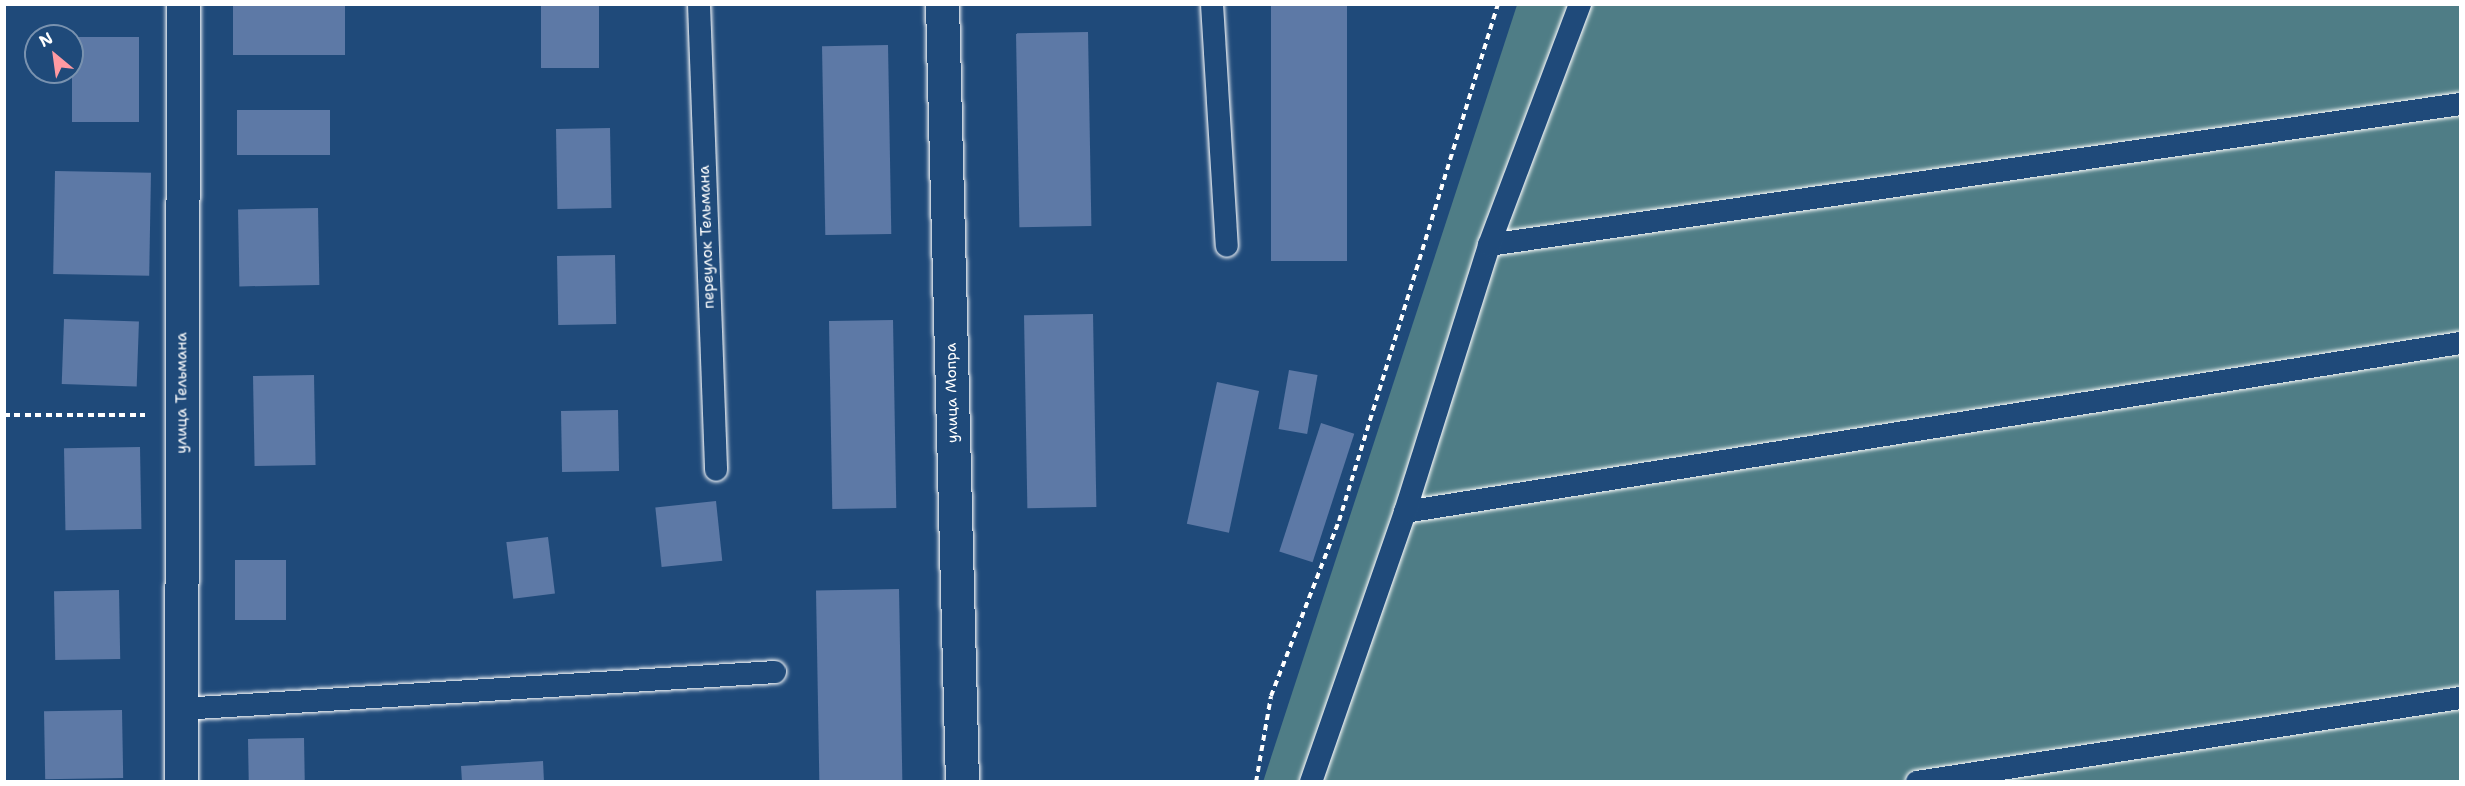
<!DOCTYPE html>
<meta charset="utf-8">
<style>
body{margin:0}
#map{position:relative;width:2465px;height:786px;overflow:hidden;background:#1f4a7a;font-family:"Shantell Sans",sans-serif}
div>[style]{position:absolute}
[style*='--x']{left:calc(var(--x)*1px);top:calc(var(--y)*1px);width:calc(var(--w)*1px);rotate:calc(var(--a)*1deg)}
.green>*{inset:0;background:#4f7d86}
.building>*{inset:0;background:#5d79a6;transform-origin:0 0}
.path>*{height:4px;margin-top:-2px;transform-origin:0;background:repeating-linear-gradient(90deg,#fff 0 6px,transparent 0 10.5px)}
.roads{filter:drop-shadow(0 0 2px #fff) drop-shadow(0 0 2px #fff)}
.lane>*{height:22px;margin:-11px;padding:0 11px;transform-origin:11px;border-radius:11px;background:#1f4a7a}
.street>*{height:33px;margin:-16.5px;padding:0 16.5px;transform-origin:16.5px;border-radius:16.5px;background:#1f4a7a}
span{translate:-50% -50%;white-space:nowrap;text-align:center;line-height:1.15;-webkit-text-stroke:4.5px #1f4a7a;paint-order:stroke}
.street-label{font-size:15px;color:#fff}
.frame{position:absolute;inset:0;border:6px solid #fff;pointer-events:none}
.north{position:absolute;left:24px;top:24px;width:60px;height:60px;box-sizing:border-box;background:#1f4a7a;border:2px solid #7992af;border-radius:50%;rotate:331deg;font-size:16px;font-weight:700;line-height:24px;text-align:center;color:#fff}
.north::after{content:'';display:block;margin:auto;width:21px;height:27px;background:#ff9aa2;clip-path:polygon(50% 0,100% 100%,50% 72%,0 100%)}
</style>
<div id="map">
<div class="green">
<i style="clip-path:polygon(1517px 5px,2460px 5px,2460px 781px,1263px 782px)"></i>
</div>
<div class="building">
<i style="left:233px;top:4px;width:112px;height:51px"></i>
<i style="left:541px;top:4px;width:58px;height:64px"></i>
<i style="left:1271px;top:5px;width:76px;height:256px"></i>
<i style="left:1088px;top:32px;width:194px;height:72px;rotate:89deg"></i>
<i style="left:72px;top:37px;width:67px;height:85px"></i>
<i style="left:888px;top:45px;width:189px;height:66px;rotate:89deg"></i>
<i style="left:330px;top:110px;width:45px;height:93px;rotate:90deg"></i>
<i style="left:610px;top:128px;width:80px;height:54px;rotate:89deg"></i>
<i style="left:55px;top:171px;width:96px;height:103px;rotate:1deg"></i>
<i style="left:318px;top:208px;width:77px;height:80px;rotate:89deg"></i>
<i style="left:615px;top:255px;width:69px;height:58px;rotate:89deg"></i>
<i style="left:1093px;top:314px;width:193px;height:69px;rotate:89deg"></i>
<i style="left:64px;top:319px;width:75px;height:65px;rotate:2deg"></i>
<i style="left:893px;top:320px;width:188px;height:64px;rotate:89deg"></i>
<i style="left:1289px;top:370px;width:29px;height:60px;rotate:10deg"></i>
<i style="left:314px;top:375px;width:90px;height:61px;rotate:89deg"></i>
<i style="left:1217px;top:382px;width:43px;height:145px;rotate:12deg"></i>
<i style="left:618px;top:410px;width:61px;height:57px;rotate:89deg"></i>
<i style="left:1321px;top:423px;width:35px;height:135px;rotate:18deg"></i>
<i style="left:140px;top:447px;width:82px;height:76px;rotate:89deg"></i>
<i style="left:716px;top:501px;width:60px;height:61px;rotate:84deg"></i>
<i style="left:548px;top:537px;width:57px;height:42px;rotate:83deg"></i>
<i style="left:286px;top:560px;width:60px;height:51px;rotate:90deg"></i>
<i style="left:899px;top:589px;width:191px;height:83px;rotate:89deg"></i>
<i style="left:119px;top:590px;width:69px;height:65px;rotate:89deg"></i>
<i style="left:122px;top:710px;width:68px;height:78px;rotate:89deg"></i>
<i style="left:304px;top:738px;width:44px;height:56px;rotate:89deg"></i>
<i style="clip-path:polygon(543px 761px,544px 782px,462px 782px,461px 766px)"></i>
</div>
<div class="path">
<i style="--x:4;--y:415;--w:141;--a:0"></i>
<i style="--x:1256;--y:782;--w:87;--a:-80.1"></i>
<i style="--x:1271;--y:696;--w:188;--a:-68.8"></i>
<i style="--x:1339;--y:521;--w:541;--a:-72.91"></i>
</div>
<div class="roads">
<div class="lane">
<i style="--x:699;--y:4;--w:466;--a:87.9"></i>
<i style="--x:1212;--y:4;--w:242;--a:86.5"></i>
<i style="--x:1489;--y:245;--w:981;--a:-8.26"></i>
<i style="--x:1405;--y:512;--w:1068;--a:-9.1"></i>
<i style="--x:181;--y:709;--w:595;--a:-3.56"></i>
<i style="--x:1311;--y:782;--w:286;--a:-70.8"></i>
<i style="--x:1405;--y:512;--w:280;--a:-72.5"></i>
<i style="--x:1489;--y:245;--w:258;--a:-69.3"></i>
<i style="--x:1917;--y:782;--w:549;--a:-8.79"></i>
</div>
<div class="street">
<i style="--x:942;--y:4;--w:778;--a:88.53"></i>
<i style="--x:181;--y:782;--w:778;--a:-89.85"></i>
</div>
</div>
<div class="street-label">
<span style="left:707px;top:237px;rotate:-92deg">переулок Тельмана</span>
<span style="left:182px;top:393px;rotate:-90deg">улица Тельмана</span>
<span style="left:952px;top:393px;rotate:-91deg">улица Мопра</span>
</div>
<div class="frame"></div>
<div class="north">N</div>
</div>
